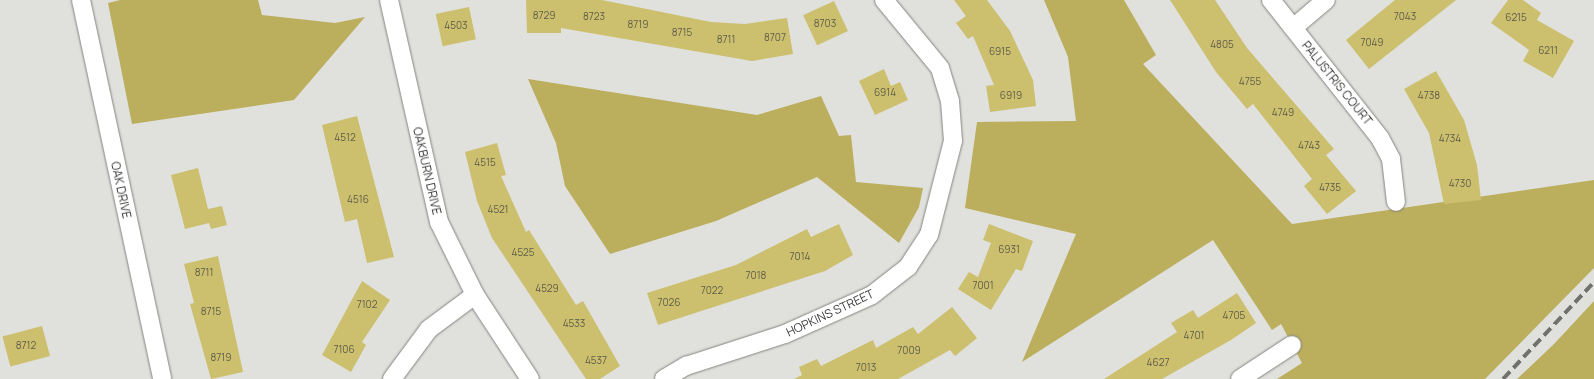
<!DOCTYPE html>
<style>
body{margin:0}
#map{position:relative;width:1594px;height:379px;overflow:hidden;background:#e0e0dc;font-family:Manrope,sans-serif}
div>[style]{position:absolute}
[style*='--x']{left:calc(var(--x)*1px);top:calc(var(--y)*1px);width:calc(var(--w)*1px);rotate:calc(var(--a)*1deg)}
.forest>*{inset:0;background:#bbae5d}
.building>*{inset:0;background:#ccbf6e;transform-origin:0 0}
.roads{filter:drop-shadow(0 0 1px #848481) drop-shadow(0 0 1px #848481)}
.minor>*{height:18px;margin:-9px;padding:0 9px;transform-origin:9px;border-radius:9px;background:#fff}
.rail>*{height:4px;margin-top:-2px;transform-origin:0;background:repeating-linear-gradient(90deg,#70706e 0 10px,transparent 0 15px)}
span{translate:-50% -50%;white-space:nowrap;text-align:center;line-height:1.15;-webkit-text-stroke:4px #fff;paint-order:stroke}
.number-label{font-size:10px;color:#605d48}
.number-label span{-webkit-text-stroke-width:0}
.street-label{font-size:12px;color:#3c3c3b}
</style>
<div id="map">
<div class="forest">
<i style="clip-path:polygon(120px 0,258px 0,262px 15px,335px 23px,365px 17px,294px 100px,132px 124px,108px 3px)"></i>
<i style="clip-path:polygon(1044px 0,1124px 0,1156px 55px,1143px 64px,1292px 224px,1594px 180px,1594px 268px,1485px 379px,1277px 379px,1302px 363px,1281px 324px,1272px 330px,1213px 240px,1022px 362px,1076px 234px,965px 208px,977px 122px,1076px 121px,1068px 57px)"></i>
<i style="clip-path:polygon(528px 79px,757px 115px,821px 96px,839px 136px,851px 135px,856px 182px,923px 188px,919px 207px,899px 243px,817px 177px,716px 221px,610px 254px,565px 186px,556px 143px)"></i>
<i style="clip-path:polygon(1594px 301px,1594px 379px,1517px 379px,1554px 344px)"></i>
</div>
<div class="building">
<i style="clip-path:polygon(526px 0,602px 0,711px 22px,745px 24px,787px 18px,793px 54px,752px 61px,561px 28px,561px 33px,527px 33px)"></i>
<i style="clip-path:polygon(954px 0,987px 0,1010px 31px,1033px 80px,1036px 106px,990px 112px,986px 86px,994px 85px,973px 36px,968px 39px,956px 23px,966px 16px)"></i>
<i style="clip-path:polygon(1170px 0,1215px 0,1247px 48px,1334px 149px,1326px 155px,1356px 191px,1327px 214px,1304px 186px,1312px 179px,1253px 104px,1247px 109px,1216px 72px)"></i>
<i style="clip-path:polygon(1395px 0,1456px 0,1369px 69px,1346px 40px)"></i>
<i style="clip-path:polygon(1508px 0,1523px 0,1541px 13px,1537px 20px,1574px 41px,1553px 78px,1523px 61px,1529px 50px,1491px 23px)"></i>
<i style="left:834px;top:1px;width:33px;height:34px;rotate:65deg"></i>
<i style="left:469px;top:7px;width:33px;height:34px;rotate:78deg"></i>
<i style="clip-path:polygon(884px 69px,891px 86px,900px 82px,908px 100px,875px 115px,859px 81px)"></i>
<i style="clip-path:polygon(1436px 71px,1464px 120px,1477px 165px,1481px 200px,1444px 204px,1429px 133px,1404px 89px)"></i>
<i style="clip-path:polygon(357px 116px,394px 257px,367px 263px,357px 219px,345px 222px,322px 125px)"></i>
<i style="clip-path:polygon(497px 143px,506px 175px,501px 176px,526px 232px,529px 230px,576px 305px,583px 301px,620px 366px,600px 379px,586px 379px,492px 238px,477px 201px,465px 152px)"></i>
<i style="clip-path:polygon(198px 168px,208px 209px,222px 206px,227px 225px,211px 229px,209px 223px,185px 229px,171px 175px)"></i>
<i style="clip-path:polygon(839px 224px,853px 255px,825px 271px,658px 325px,647px 293px,736px 265px,807px 229px,811px 237px)"></i>
<i style="clip-path:polygon(989px 224px,1033px 241px,1022px 271px,1016px 269px,991px 310px,958px 289px,969px 272px,978px 277px,991px 243px,983px 240px)"></i>
<i style="clip-path:polygon(218px 256px,243px 372px,211px 379px,190px 304px,194px 303px,184px 264px)"></i>
<i style="clip-path:polygon(362px 281px,390px 300px,362px 342px,366px 345px,351px 372px,322px 355px)"></i>
<i style="clip-path:polygon(1237px 293px,1256px 323px,1231px 340px,1162px 379px,1104px 379px,1177px 332px,1171px 323px,1193px 310px,1198px 318px)"></i>
<i style="clip-path:polygon(952px 307px,977px 338px,955px 356px,950px 350px,898px 379px,794px 379px,802px 375px,799px 367px,817px 359px,821px 366px,873px 340px,876px 348px,913px 327px,918px 334px)"></i>
<i style="left:42px;top:326px;width:31px;height:41px;rotate:75deg"></i>
</div>
<div class="roads">
<div class="minor">
<i style="--x:81;--y:0;--w:388;--a:77.9"></i>
<i style="--x:389;--y:0;--w:228;--a:77.3"></i>
<i style="--x:439;--y:222;--w:81;--a:63.7"></i>
<i style="--x:475;--y:295;--w:100;--a:56.8"></i>
<i style="--x:1271;--y:0;--w:176;--a:51.7"></i>
<i style="--x:1380;--y:138;--w:24;--a:62"></i>
<i style="--x:1391;--y:159;--w:43;--a:83.4"></i>
<i style="--x:1293;--y:28;--w:43;--a:-40.3"></i>
<i style="--x:392;--y:379;--w:62;--a:-53.5"></i>
<i style="--x:429;--y:329;--w:57;--a:-36.5"></i>
<i style="--x:664;--y:379;--w:26;--a:-31"></i>
<i style="--x:686;--y:366;--w:104;--a:-17.9"></i>
<i style="--x:785;--y:334;--w:95;--a:-24.1"></i>
<i style="--x:872;--y:295;--w:46;--a:-37.9"></i>
<i style="--x:908;--y:267;--w:38;--a:-57"></i>
<i style="--x:929;--y:235;--w:97;--a:-75.7"></i>
<i style="--x:953;--y:141;--w:40;--a:-94.3"></i>
<i style="--x:950;--y:101;--w:34;--a:-107"></i>
<i style="--x:940;--y:68;--w:88;--a:-129.5"></i>
<i style="--x:1240;--y:379;--w:62;--a:-33.2"></i>
</div>
</div>
<div class="rail">
<i style="--x:1503;--y:379;--w:133;--a:-46.8"></i>
</div>
<div class="number-label">
<span style="left:544px;top:16px">8729</span>
<span style="left:594px;top:17px">8723</span>
<span style="left:1405px;top:17px">7043</span>
<span style="left:1516px;top:18px">6215</span>
<span style="left:825px;top:24px">8703</span>
<span style="left:638px;top:25px">8719</span>
<span style="left:456px;top:26px">4503</span>
<span style="left:682px;top:33px">8715</span>
<span style="left:775px;top:38px">8707</span>
<span style="left:726px;top:40px">8711</span>
<span style="left:1372px;top:43px">7049</span>
<span style="left:1222px;top:45px">4805</span>
<span style="left:1548px;top:51px">6211</span>
<span style="left:1000px;top:52px">6915</span>
<span style="left:1250px;top:82px">4755</span>
<span style="left:885px;top:93px">6914</span>
<span style="left:1011px;top:96px">6919</span>
<span style="left:1429px;top:96px">4738</span>
<span style="left:1283px;top:113px">4749</span>
<span style="left:345px;top:138px">4512</span>
<span style="left:1450px;top:139px">4734</span>
<span style="left:1309px;top:146px">4743</span>
<span style="left:485px;top:163px">4515</span>
<span style="left:1460px;top:184px">4730</span>
<span style="left:1330px;top:188px">4735</span>
<span style="left:358px;top:200px">4516</span>
<span style="left:498px;top:210px">4521</span>
<span style="left:1009px;top:250px">6931</span>
<span style="left:523px;top:253px">4525</span>
<span style="left:800px;top:257px">7014</span>
<span style="left:204px;top:273px">8711</span>
<span style="left:756px;top:276px">7018</span>
<span style="left:983px;top:286px">7001</span>
<span style="left:547px;top:289px">4529</span>
<span style="left:712px;top:291px">7022</span>
<span style="left:669px;top:303px">7026</span>
<span style="left:367px;top:305px">7102</span>
<span style="left:211px;top:312px">8715</span>
<span style="left:1234px;top:316px">4705</span>
<span style="left:574px;top:324px">4533</span>
<span style="left:1194px;top:336px">4701</span>
<span style="left:26px;top:346px">8712</span>
<span style="left:344px;top:350px">7106</span>
<span style="left:909px;top:351px">7009</span>
<span style="left:221px;top:358px">8719</span>
<span style="left:596px;top:361px">4537</span>
<span style="left:1158px;top:363px">4627</span>
<span style="left:866px;top:368px">7013</span>
</div>
<div class="street-label">
<span style="left:1337px;top:83px;rotate:51deg">PALUSTRIS COURT</span>
<span style="left:427px;top:171px;rotate:77deg">OAKBURN DRIVE</span>
<span style="left:121px;top:190px;rotate:78deg">OAK DRIVE</span>
<span style="left:830px;top:313px;rotate:-25deg">HOPKINS STREET</span>
</div>
</div>
